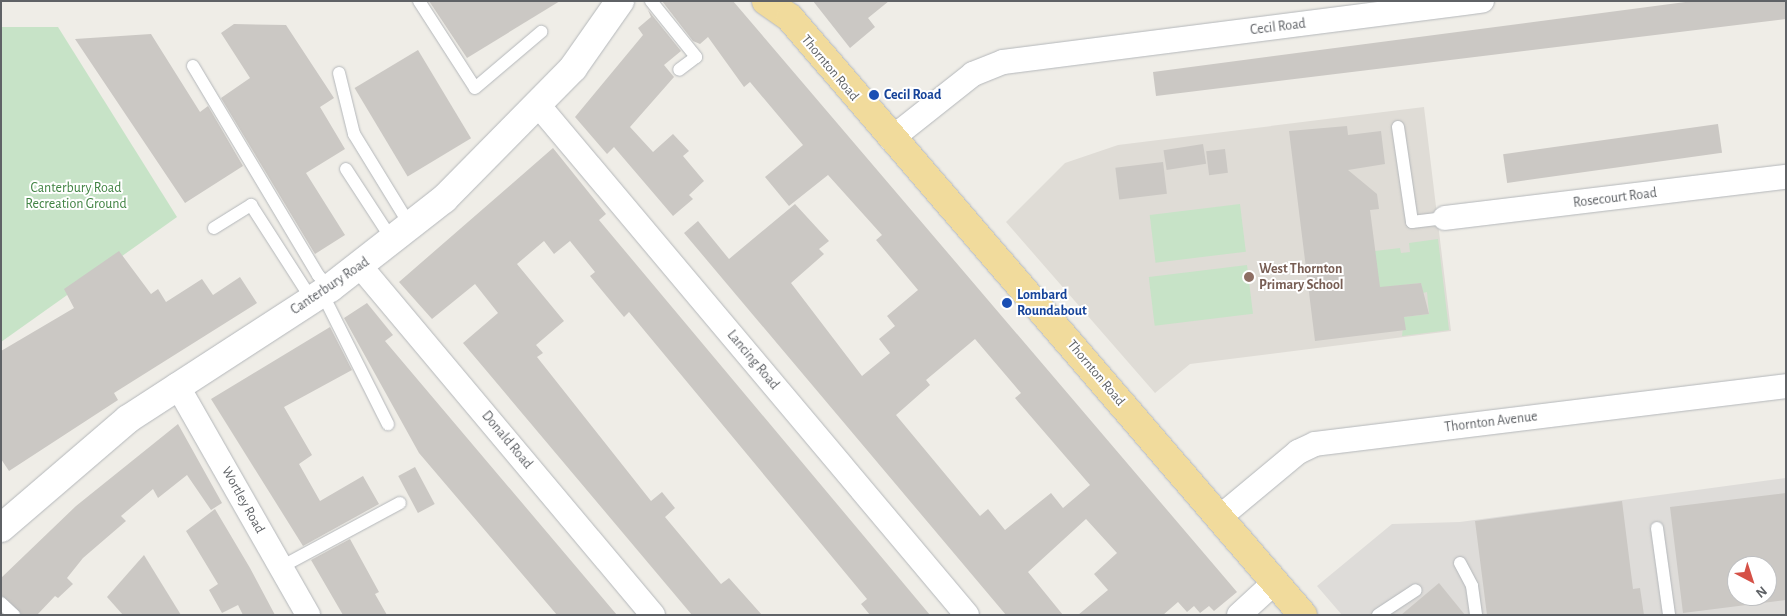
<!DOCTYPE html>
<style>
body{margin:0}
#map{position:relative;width:1787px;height:616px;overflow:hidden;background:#efede7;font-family:"Alegreya Sans",sans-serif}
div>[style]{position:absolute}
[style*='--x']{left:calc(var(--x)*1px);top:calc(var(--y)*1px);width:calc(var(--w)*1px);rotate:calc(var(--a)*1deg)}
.industrial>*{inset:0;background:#dedcd9}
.education>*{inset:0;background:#dfdcd6}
.green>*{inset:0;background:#c7e3c7;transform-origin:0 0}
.building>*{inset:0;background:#cbc8c4;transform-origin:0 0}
.roads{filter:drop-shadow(0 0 1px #b4b7ba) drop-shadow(0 0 1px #b4b7ba)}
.lane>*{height:12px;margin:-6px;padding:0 6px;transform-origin:6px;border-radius:6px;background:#fff}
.street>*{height:24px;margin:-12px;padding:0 12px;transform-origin:12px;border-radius:12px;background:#fff}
.secondary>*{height:28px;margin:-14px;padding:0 14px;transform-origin:14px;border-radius:14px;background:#fff}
.highway>*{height:28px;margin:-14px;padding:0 14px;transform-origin:14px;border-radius:14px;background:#f1db9c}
.dots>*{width:14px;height:14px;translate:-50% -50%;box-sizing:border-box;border:2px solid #fff;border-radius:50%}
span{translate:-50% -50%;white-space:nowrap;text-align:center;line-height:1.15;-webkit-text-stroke:4px #fff;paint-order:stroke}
.street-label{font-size:14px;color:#5f6266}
.transit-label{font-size:14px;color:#164399;font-weight:700}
.left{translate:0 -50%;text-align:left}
.park-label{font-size:14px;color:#418343}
.education-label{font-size:14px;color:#785e54;font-weight:700}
.frame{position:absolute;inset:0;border:2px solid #5f6266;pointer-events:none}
.north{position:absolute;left:1727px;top:556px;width:50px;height:50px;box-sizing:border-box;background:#fff;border:1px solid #bfc0c2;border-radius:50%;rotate:140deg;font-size:14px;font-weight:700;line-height:20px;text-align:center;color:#5f6266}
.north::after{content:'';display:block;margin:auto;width:18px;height:22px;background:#d55147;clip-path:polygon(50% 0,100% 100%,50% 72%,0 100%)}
</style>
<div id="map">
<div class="industrial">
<i style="clip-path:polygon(evenodd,1786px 478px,1786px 615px,1342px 615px,1317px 586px,1392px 524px,1460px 522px,1786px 478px,1737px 566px,1767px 566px,1767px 596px,1737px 596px,1737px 566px)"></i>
</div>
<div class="education">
<i style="clip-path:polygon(1424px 107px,1451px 331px,1190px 364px,1155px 393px,1006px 222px,1065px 163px,1118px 145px)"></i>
</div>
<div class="green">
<i style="clip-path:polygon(1px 27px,58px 27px,177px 217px,1px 342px)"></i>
<i style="left:1240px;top:204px;width:48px;height:91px;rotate:83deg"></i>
<i style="clip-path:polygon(1438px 239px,1449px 330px,1402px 336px,1404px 317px,1429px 314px,1427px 292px,1423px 293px,1421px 283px,1376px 288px,1375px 251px,1400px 248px,1401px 253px,1410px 252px,1409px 243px)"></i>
<i style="left:1247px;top:265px;width:49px;height:99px;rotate:83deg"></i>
</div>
<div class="building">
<i style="clip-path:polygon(429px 1px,560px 1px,467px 58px)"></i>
<i style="clip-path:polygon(evenodd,662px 1px,733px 1px,1237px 592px,1214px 611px,1209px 606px,1200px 613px,1194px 606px,1187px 612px,1178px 602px,1163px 615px,1078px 615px,1108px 590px,1094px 574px,1117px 553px,1086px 519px,1028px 572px,1063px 615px,1006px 615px,684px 233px,698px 221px,729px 259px,795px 204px,829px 241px,819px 249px,824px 254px,791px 283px,862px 376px,890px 353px,879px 339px,895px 326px,887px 316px,918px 290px,876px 240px,882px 235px,828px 175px,789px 206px,765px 177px,803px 145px,750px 82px,744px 87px,708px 37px,700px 44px,693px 41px,662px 1px,975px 339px,1021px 393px,1015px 398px,1090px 485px,1063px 508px,1051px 493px,1005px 530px,988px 509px,980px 516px,896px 415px,930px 385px,926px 380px,975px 339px)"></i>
<i style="clip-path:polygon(813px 1px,889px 1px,868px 18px,875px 27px,850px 48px)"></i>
<i style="clip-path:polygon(1693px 1px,1786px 1px,1786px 19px,1156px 96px,1153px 72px)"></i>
<i style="clip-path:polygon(648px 10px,681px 51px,664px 65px,674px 77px,630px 127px,653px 152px,673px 134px,689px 151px,683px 156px,704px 181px,689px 195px,693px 199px,673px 216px,614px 147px,607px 154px,575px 117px,643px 35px,638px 28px,651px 17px)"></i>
<i style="clip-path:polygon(234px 24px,286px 25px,334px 98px,320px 107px,345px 149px,306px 173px,345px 235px,315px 254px,221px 98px,250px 78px,221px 33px)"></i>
<i style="clip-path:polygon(151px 34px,200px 112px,208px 106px,243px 166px,185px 203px,75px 39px)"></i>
<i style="left:418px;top:50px;width:103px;height:74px;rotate:59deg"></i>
<i style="left:1718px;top:124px;width:29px;height:217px;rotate:82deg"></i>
<i style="clip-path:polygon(1347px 126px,1348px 135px,1381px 131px,1385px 164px,1348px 170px,1377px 194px,1379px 209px,1370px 210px,1380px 287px,1421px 283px,1429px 314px,1404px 317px,1406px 330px,1315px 341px,1289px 131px)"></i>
<i style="left:1203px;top:144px;width:20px;height:40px;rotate:81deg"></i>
<i style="clip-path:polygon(553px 148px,606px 214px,599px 220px,930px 615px,870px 615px,861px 604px,867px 599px,629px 312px,624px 317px,604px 293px,590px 276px,595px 272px,570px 241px,554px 254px,544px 241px,517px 264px,564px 321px,536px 345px,543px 353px,537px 357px,651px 501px,662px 492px,675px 508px,665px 517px,721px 584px,729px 578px,762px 615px,692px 615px,463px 343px,498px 313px,475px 284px,432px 319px,399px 282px)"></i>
<i style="left:1225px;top:149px;width:24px;height:19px;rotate:83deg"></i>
<i style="left:1163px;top:162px;width:32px;height:48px;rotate:83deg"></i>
<i style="clip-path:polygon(119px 251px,151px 294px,158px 289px,166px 302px,202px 279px,213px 295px,240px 277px,257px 303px,114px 393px,118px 400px,9px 471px,1px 459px,1px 351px,74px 308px,64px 289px)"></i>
<i style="clip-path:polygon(367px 303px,393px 335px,385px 341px,617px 615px,557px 615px,419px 453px,344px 318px)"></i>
<i style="clip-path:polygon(330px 327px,352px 370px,284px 407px,312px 455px,299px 464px,320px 501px,363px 476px,379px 504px,303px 546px,211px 399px)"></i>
<i style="clip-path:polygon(178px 424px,222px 503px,211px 510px,187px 475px,158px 498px,153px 489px,121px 516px,126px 521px,83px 558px,67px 578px,73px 584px,58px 598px,55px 596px,37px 615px,22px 615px,1px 595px,1px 578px,76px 506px)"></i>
<i style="left:415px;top:467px;width:42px;height:19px;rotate:62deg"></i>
<i style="clip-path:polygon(evenodd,1786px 493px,1786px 600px,1683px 613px,1670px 507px,1786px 493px,1737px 566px,1767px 566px,1767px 596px,1737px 596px,1737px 566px)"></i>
<i style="clip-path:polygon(1622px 501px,1633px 589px,1640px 588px,1644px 615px,1487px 615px,1475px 521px)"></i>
<i style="clip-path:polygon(215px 509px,250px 568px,275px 615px,243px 615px,238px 605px,222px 613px,209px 590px,218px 584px,186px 531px)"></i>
<i style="clip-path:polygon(350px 539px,379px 592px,375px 594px,387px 615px,343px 615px,311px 560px)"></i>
<i style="clip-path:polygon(144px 555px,181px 615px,123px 615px,107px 597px)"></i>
<i style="clip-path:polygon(1439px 583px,1465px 615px,1401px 615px)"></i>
</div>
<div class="roads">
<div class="lane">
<i style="--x:419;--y:1;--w:103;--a:57.2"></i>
<i style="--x:475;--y:88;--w:87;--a:-40.3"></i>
<i style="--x:651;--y:1;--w:72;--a:51.2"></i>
<i style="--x:696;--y:57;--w:21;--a:143"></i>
<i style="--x:193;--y:66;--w:244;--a:59.1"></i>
<i style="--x:318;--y:275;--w:18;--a:47"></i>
<i style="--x:339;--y:73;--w:63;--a:76.2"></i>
<i style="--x:354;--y:134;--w:109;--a:58.5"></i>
<i style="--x:1398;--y:127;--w:96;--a:81.6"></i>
<i style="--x:1412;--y:222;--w:33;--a:-7"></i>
<i style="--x:346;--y:169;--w:86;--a:56.9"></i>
<i style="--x:214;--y:228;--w:44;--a:-31.9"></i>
<i style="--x:251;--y:205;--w:113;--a:57.3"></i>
<i style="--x:322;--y:293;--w:147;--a:63.3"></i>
<i style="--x:1657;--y:528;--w:88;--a:82.1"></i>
<i style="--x:1460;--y:563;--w:26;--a:62"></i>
<i style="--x:1472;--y:586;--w:29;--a:82"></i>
<i style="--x:281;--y:567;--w:135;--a:-28.3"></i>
<i style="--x:1;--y:603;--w:18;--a:43"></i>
<i style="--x:1378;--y:615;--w:45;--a:-33.3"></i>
</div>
<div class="street">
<i style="--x:539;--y:106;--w:665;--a:49.94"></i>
<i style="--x:891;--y:139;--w:105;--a:-38.4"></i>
<i style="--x:973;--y:74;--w:32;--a:-22"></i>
<i style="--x:1003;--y:62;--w:483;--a:-7.3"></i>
<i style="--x:1445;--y:218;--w:343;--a:-6.9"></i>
<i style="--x:360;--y:266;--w:456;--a:50"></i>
<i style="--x:177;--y:385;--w:265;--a:60.3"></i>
<i style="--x:1220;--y:517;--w:102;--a:-39.8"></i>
<i style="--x:1298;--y:452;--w:19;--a:-25"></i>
<i style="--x:1315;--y:444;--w:475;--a:-7"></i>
<i style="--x:1239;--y:615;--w:49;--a:-42.5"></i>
</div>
<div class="secondary">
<i style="--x:1;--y:528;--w:167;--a:-40.6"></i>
<i style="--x:128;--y:419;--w:241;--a:-33"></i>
<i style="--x:330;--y:288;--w:145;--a:-38"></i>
<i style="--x:444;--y:199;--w:184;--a:-45.4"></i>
<i style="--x:573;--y:68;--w:82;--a:-55"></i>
</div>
<div class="highway">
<i style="--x:766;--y:1;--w:29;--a:35"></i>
<i style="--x:790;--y:18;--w:787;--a:49.33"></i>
</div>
</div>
<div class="dots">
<i style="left:874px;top:95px;background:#1a4fb4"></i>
<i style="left:1249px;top:277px;background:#8d6e63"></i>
<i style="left:1007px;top:303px;background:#1a4fb4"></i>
</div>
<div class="street-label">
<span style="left:1278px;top:27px;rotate:-7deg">Cecil Road</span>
<span style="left:830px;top:68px;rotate:50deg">Thornton Road</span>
<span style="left:1615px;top:198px;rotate:-7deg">Rosecourt Road</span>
<span style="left:330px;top:286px;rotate:-34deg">Canterbury Road</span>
<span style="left:753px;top:360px;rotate:50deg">Lancing Road</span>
<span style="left:1096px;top:373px;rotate:50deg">Thornton Road</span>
<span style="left:1491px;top:422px;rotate:-7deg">Thornton Avenue</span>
<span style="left:507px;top:440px;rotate:50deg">Donald Road</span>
<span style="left:243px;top:500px;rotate:61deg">Wortley Road</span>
</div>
<div class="transit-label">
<span class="left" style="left:884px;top:95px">Cecil Road</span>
<span class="left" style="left:1017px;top:303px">Lombard<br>Roundabout</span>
</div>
<div class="park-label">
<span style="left:76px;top:196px">Canterbury Road<br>Recreation Ground</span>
</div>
<div class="education-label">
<span class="left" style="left:1259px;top:277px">West Thornton<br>Primary School</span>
</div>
<div class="frame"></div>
<div class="north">N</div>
</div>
